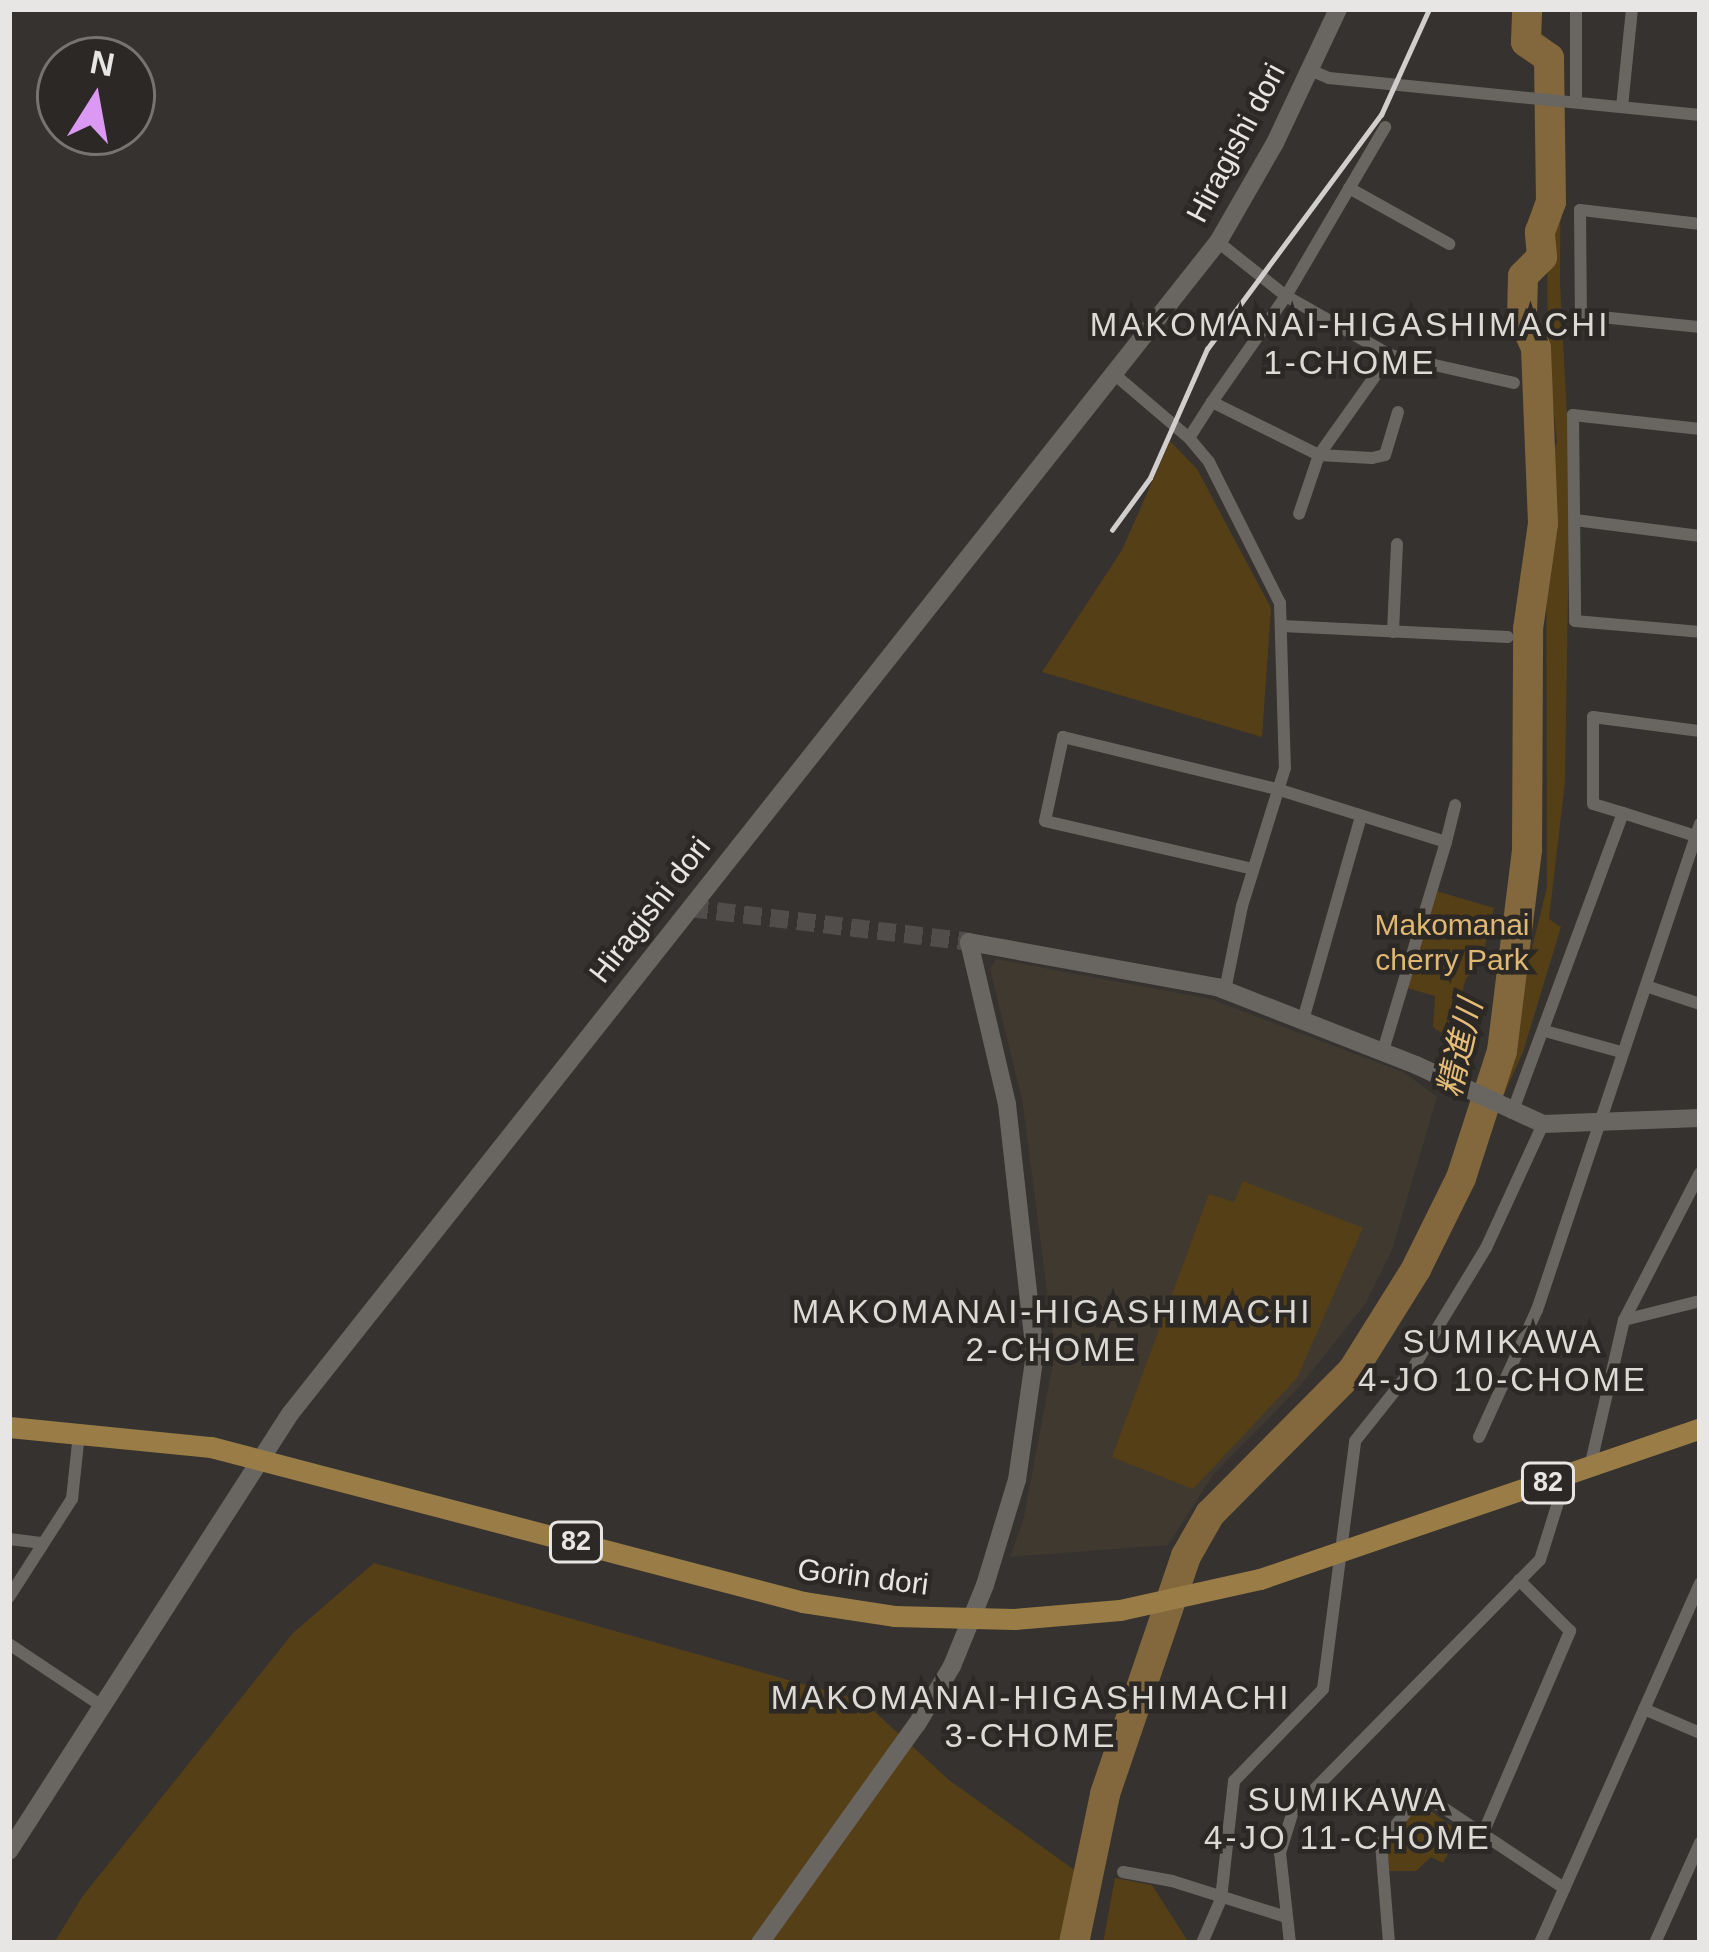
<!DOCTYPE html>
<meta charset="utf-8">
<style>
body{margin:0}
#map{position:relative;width:1709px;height:1952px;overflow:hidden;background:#35322f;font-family:Helvetica,"Noto Sans JP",sans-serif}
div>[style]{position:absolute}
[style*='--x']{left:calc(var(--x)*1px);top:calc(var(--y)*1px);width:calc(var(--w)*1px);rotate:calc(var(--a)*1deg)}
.built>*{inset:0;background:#3f3930}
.green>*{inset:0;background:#553f16}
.river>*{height:30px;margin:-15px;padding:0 15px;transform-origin:15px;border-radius:15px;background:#82683c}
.secondary-tunnel>*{height:18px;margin-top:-9px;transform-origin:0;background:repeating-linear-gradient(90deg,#504d4a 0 18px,transparent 0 27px)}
.street>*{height:12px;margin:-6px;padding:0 6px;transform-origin:6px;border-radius:6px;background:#696662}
.secondary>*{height:18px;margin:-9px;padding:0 9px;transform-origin:9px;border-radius:9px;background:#696662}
.primary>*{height:21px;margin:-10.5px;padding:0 10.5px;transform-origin:10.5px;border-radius:10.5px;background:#9a7d46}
.rail>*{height:4.5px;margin:-2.25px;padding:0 2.25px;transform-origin:2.25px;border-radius:2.25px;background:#d1cfcd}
span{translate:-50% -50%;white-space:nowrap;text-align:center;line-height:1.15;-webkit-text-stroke:9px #2b2825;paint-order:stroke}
.shield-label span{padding:3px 9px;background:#2b2825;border:3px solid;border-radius:9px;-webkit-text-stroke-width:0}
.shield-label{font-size:27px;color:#e7e6e4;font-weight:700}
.street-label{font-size:30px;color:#e7e6e4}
.park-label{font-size:30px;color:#e0b872}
.neighbourhood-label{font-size:33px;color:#dddad5;letter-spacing:3px}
.water-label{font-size:33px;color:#e6bd77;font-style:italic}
.frame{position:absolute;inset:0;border:12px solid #e7e6e4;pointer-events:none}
.north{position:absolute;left:36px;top:36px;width:120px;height:120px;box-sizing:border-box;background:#2b2825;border:3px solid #767471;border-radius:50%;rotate:11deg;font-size:33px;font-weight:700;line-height:48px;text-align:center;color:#e7e6e4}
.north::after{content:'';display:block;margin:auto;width:42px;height:54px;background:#dc99f4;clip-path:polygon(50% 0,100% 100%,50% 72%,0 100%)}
</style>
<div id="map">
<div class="built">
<i style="clip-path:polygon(996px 959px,1211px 999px,1405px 1073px,1437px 1097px,1392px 1250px,1366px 1303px,1300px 1386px,1213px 1475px,1168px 1545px,1010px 1557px,1023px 1521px,1055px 1352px,1022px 1099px,990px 969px)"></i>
</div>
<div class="green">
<i style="clip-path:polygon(1546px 106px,1561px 107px,1560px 283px,1570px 473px,1565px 782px,1549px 919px,1561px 927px,1523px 1052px,1504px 1094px,1497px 1090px,1547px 887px,1546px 472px,1557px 442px,1548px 360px)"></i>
<i style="clip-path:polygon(1170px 441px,1197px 469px,1271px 608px,1262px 737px,1042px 672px,1122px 550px)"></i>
<i style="clip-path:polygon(1433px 890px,1494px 908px,1481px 963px,1466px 978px,1450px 1039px,1433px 1027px,1435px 996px,1403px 987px)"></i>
<i style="clip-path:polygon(1243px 1181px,1363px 1228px,1297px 1378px,1193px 1489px,1112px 1457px,1209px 1194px,1234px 1202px)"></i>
<i style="clip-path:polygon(374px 1563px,863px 1701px,949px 1780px,1080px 1874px,1069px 1943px,54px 1943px,82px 1897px,293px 1633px)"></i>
<i style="clip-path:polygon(1414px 1809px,1431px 1811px,1460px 1832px,1443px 1863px,1431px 1857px,1416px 1871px,1386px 1871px,1386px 1846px)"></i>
<i style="clip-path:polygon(1115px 1878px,1152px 1885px,1189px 1943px,1103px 1943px)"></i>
</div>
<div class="river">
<i style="--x:1074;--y:1943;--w:152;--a:-78.2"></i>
<i style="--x:1105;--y:1794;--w:251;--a:-71.2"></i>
<i style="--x:1186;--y:1556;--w:48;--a:-60.3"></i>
<i style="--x:1210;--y:1514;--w:203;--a:-45.2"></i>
<i style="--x:1353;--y:1370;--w:119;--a:-58"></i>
<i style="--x:1416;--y:1269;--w:102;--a:-63.7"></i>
<i style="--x:1461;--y:1178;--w:133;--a:-72.1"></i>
<i style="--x:1502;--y:1051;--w:203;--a:-82.9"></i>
<i style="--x:1527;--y:850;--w:221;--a:-89.7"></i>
<i style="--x:1528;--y:629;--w:107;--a:-81.9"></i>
<i style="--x:1543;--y:523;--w:175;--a:-92.3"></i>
<i style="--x:1536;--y:348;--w:34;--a:-114"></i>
<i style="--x:1522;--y:317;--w:41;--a:-88.6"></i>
<i style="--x:1523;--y:276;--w:27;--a:-45"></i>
<i style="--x:1542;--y:257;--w:25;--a:-95"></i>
<i style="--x:1540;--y:232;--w:32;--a:-70"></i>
<i style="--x:1551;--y:202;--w:144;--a:-90.8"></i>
<i style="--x:1549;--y:58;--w:28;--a:-145"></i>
<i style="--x:1526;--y:42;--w:33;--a:-88"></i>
</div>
<div class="secondary-tunnel">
<i style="--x:690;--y:908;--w:281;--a:6.9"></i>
</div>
<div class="street">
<i style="--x:1310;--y:70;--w:21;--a:23"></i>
<i style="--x:1329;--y:78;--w:373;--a:5.7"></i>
<i style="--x:1576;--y:102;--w:93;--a:-90"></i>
<i style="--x:1622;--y:107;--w:99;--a:-84.2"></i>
<i style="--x:1349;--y:188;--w:115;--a:29.2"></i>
<i style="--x:1700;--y:224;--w:121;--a:-173.3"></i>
<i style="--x:1580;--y:210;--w:105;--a:89.5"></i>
<i style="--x:1581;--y:315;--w:120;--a:5.8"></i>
<i style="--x:1218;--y:242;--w:87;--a:38.5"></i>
<i style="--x:1286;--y:296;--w:120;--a:29.6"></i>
<i style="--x:1390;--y:355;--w:123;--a:125.4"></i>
<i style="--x:1319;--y:455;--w:62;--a:108.7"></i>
<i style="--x:1390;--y:355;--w:127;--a:12.7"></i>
<i style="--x:1114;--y:374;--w:99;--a:40.5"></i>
<i style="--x:1189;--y:438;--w:31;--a:50"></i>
<i style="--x:1209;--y:462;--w:158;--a:63.3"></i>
<i style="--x:1280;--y:603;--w:165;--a:88.3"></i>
<i style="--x:1285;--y:768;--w:145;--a:107.3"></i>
<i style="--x:1242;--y:906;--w:86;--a:101.4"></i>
<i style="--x:1212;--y:402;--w:129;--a:-55.1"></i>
<i style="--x:1286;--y:296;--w:196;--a:-59.6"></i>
<i style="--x:1700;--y:429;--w:128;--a:-173.7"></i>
<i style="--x:1573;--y:415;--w:206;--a:89.4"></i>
<i style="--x:1575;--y:621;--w:125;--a:5"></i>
<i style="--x:1189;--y:438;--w:43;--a:-57.4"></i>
<i style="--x:1212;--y:402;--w:119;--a:26.4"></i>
<i style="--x:1319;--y:455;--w:53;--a:3.2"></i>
<i style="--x:1372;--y:458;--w:13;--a:-13"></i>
<i style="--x:1385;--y:455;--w:45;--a:-73.2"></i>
<i style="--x:1575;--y:520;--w:126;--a:7.3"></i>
<i style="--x:1282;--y:626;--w:226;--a:2.8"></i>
<i style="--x:1393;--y:632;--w:88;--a:-87.4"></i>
<i style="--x:1623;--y:813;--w:77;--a:17.5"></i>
<i style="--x:1446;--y:842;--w:38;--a:-76"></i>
<i style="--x:1253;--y:869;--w:213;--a:-167"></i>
<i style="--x:1045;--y:821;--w:86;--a:-77.9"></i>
<i style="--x:1063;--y:737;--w:223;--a:13.7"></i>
<i style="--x:1280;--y:790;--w:174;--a:17.4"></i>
<i style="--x:1446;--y:842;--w:218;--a:106.8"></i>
<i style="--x:1646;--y:986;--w:57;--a:18.4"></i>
<i style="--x:1303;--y:1020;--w:212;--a:-74.1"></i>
<i style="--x:1545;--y:1031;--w:79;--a:15.4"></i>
<i style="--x:1512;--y:1113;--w:320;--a:-69.7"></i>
<i style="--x:1623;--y:813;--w:31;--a:-163"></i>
<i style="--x:1593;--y:804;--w:87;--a:-90"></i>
<i style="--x:1593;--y:717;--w:108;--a:7.5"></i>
<i style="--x:1624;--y:1320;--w:78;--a:-14"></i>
<i style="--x:1479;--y:1437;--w:140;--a:-65.5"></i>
<i style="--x:1537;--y:1310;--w:513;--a:-71.46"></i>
<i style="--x:1590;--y:1467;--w:151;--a:-77"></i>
<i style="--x:1624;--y:1320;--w:165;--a:-62.7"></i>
<i style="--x:9;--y:1539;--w:34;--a:7"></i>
<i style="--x:9;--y:1597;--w:117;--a:-57.3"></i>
<i style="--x:72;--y:1499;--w:65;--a:-83.9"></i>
<i style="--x:9;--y:1644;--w:112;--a:33.7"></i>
<i style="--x:1644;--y:1709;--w:61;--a:23.2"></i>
<i style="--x:1484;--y:1831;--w:218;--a:-66.7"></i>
<i style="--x:1570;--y:1631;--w:72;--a:-135"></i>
<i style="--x:1123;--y:1872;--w:50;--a:10.4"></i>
<i style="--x:1172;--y:1881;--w:120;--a:17.5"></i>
<i style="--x:1202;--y:1943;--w:48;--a:-66.6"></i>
<i style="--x:1221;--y:1899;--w:119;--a:-83.7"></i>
<i style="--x:1234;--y:1781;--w:128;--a:-45.9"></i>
<i style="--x:1323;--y:1689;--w:250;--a:-82.6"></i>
<i style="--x:1355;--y:1441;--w:93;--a:-51.5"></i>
<i style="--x:1413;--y:1368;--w:140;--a:-58.7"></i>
<i style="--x:1486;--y:1248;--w:136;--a:-65.3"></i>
<i style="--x:1290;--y:1943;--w:91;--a:-96.3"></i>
<i style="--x:1280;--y:1853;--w:44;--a:-72.8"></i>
<i style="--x:1293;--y:1811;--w:352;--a:-45.5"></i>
<i style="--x:1540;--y:1560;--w:87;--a:-72.6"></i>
<i style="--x:1389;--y:1943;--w:99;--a:-94.6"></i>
<i style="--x:1381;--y:1844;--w:65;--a:-51.9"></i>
<i style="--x:1421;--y:1793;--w:172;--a:33.6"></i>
<i style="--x:1540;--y:1943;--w:394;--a:-66"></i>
<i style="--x:1655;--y:1943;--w:110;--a:-65.8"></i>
</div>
<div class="secondary">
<i style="--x:9;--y:1851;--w:520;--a:-57.26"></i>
<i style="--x:290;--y:1414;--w:1495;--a:-51.63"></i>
<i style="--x:1218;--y:242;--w:114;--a:-60.1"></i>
<i style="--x:1275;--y:143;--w:148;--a:-64.8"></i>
<i style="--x:760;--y:1943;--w:269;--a:-54.4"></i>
<i style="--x:917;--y:1724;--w:68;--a:-58.9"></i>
<i style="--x:952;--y:1666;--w:87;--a:-67.8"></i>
<i style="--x:985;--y:1585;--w:110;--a:-73.1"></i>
<i style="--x:1017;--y:1480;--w:127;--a:-81.9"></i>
<i style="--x:1035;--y:1354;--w:252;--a:-96.4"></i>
<i style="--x:1007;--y:1104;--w:166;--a:-103.2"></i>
<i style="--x:969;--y:942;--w:252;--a:10.3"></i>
<i style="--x:1217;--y:987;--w:214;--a:21.4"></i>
<i style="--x:1416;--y:1065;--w:140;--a:24.9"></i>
<i style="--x:1543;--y:1124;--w:157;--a:-2.2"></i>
</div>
<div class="primary">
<i style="--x:9;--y:1427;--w:203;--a:5.7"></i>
<i style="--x:211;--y:1447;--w:612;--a:14.67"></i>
<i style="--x:803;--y:1602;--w:92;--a:8.7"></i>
<i style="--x:894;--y:1616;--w:120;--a:1.4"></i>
<i style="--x:1014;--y:1619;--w:106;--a:-4.9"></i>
<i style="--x:1120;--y:1610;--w:143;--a:-12.5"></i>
<i style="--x:1260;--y:1579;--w:465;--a:-18.9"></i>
</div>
<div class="rail">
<i style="--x:1112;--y:530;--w:64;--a:-53.8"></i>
<i style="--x:1150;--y:478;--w:141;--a:-66.2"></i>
<i style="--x:1207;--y:349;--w:292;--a:-53.4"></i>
<i style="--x:1381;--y:115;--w:116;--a:-65.6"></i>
</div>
<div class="shield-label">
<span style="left:1548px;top:1483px">82</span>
<span style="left:576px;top:1542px">82</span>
</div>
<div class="street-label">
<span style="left:1236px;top:143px;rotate:-62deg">Hiragishi dori</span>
<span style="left:650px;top:910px;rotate:-52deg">Hiragishi dori</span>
<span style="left:863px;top:1577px;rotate:7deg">Gorin dori</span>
</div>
<div class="park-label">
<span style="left:1452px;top:942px">Makomanai<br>cherry Park</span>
</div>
<div class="neighbourhood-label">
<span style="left:1350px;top:344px">MAKOMANAI-HIGASHIMACHI<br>1-CHOME</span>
<span style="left:1052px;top:1331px">MAKOMANAI-HIGASHIMACHI<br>2-CHOME</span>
<span style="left:1503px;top:1361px">SUMIKAWA<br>4-JO 10-CHOME</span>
<span style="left:1031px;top:1717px">MAKOMANAI-HIGASHIMACHI<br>3-CHOME</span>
<span style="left:1348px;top:1819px">SUMIKAWA<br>4-JO 11-CHOME</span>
</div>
<div class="water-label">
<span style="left:1460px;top:1048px;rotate:-77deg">精進川</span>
</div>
<div class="frame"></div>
<div class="north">N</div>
</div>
